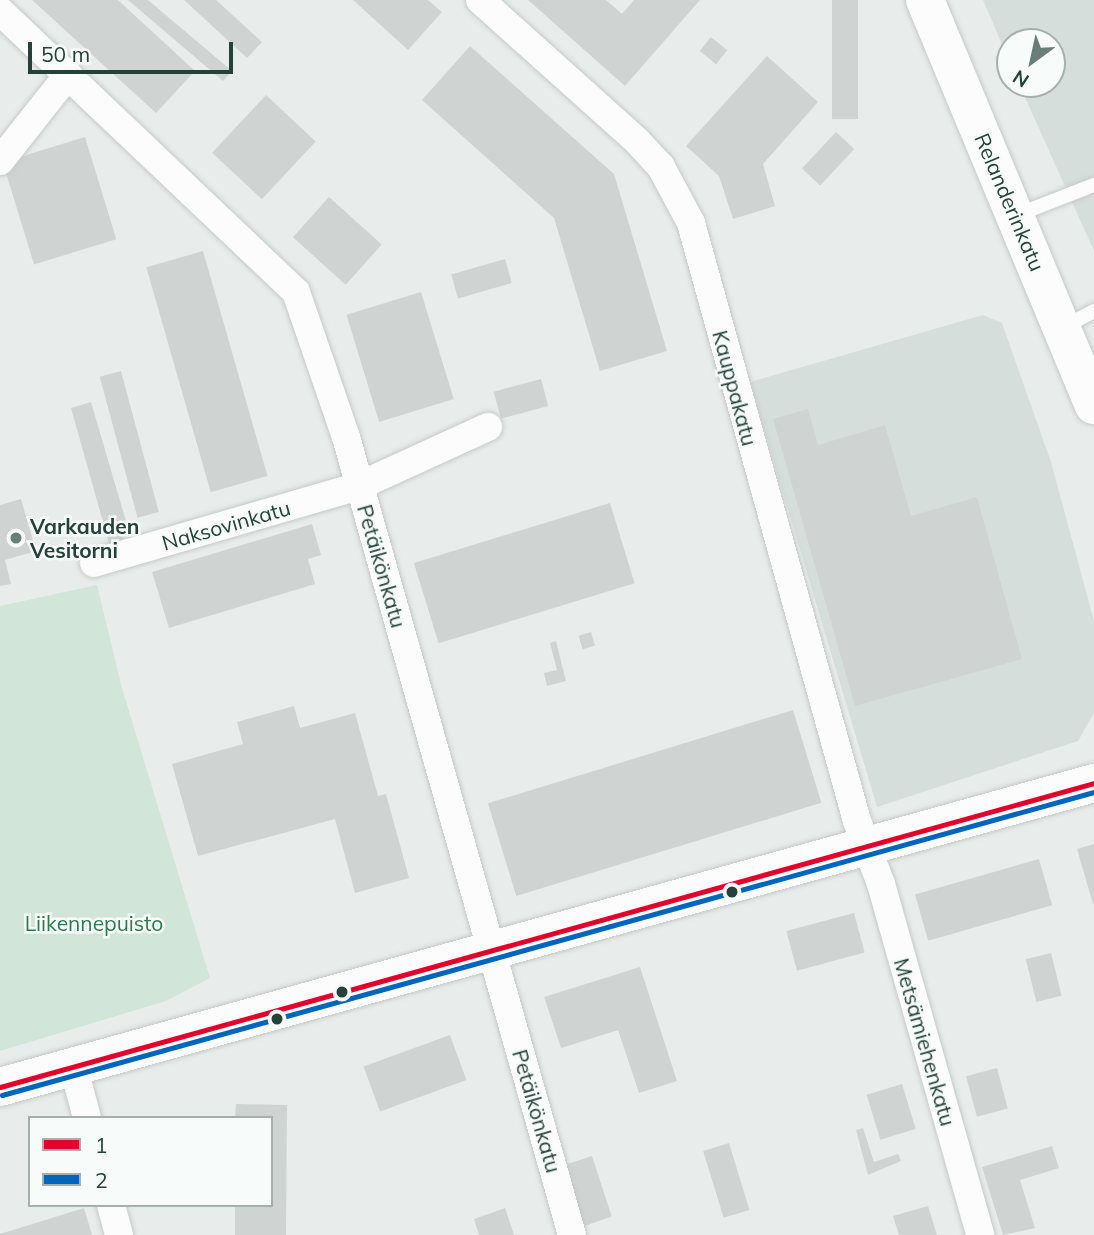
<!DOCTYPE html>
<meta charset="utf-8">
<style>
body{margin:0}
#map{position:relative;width:1094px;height:1235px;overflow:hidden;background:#e8edeb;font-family:Mulish,sans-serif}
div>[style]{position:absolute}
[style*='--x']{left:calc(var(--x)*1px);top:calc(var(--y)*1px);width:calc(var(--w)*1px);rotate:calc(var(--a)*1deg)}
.built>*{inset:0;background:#d6dedb}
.green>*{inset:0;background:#d1e6d8}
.building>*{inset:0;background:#cfd4d2;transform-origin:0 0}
.roads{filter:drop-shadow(0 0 2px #c5cac8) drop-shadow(0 0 2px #c5cac8)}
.service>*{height:14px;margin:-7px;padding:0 7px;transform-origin:7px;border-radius:7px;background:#fcfcfc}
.minor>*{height:28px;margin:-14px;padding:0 14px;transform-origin:14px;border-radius:14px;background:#fcfcfc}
.secondary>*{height:38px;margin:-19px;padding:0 19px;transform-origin:19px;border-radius:19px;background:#fcfcfc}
.bus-1>*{height:5px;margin:-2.5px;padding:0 2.5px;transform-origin:2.5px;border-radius:2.5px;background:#e4002b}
.bus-2>*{height:5px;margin:-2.5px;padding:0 2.5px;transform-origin:2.5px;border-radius:2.5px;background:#0065bd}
.dots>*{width:19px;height:19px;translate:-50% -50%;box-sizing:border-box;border:4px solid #f7fbf9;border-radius:50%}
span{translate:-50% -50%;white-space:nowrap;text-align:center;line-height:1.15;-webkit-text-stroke:5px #f7fbf9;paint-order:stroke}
.street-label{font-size:21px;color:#24423a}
.poi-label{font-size:21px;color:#24423a;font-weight:700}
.left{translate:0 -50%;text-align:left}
.park-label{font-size:21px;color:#2d7a4b}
.legend{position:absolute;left:28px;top:1116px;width:245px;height:91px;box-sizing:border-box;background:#f7fbf9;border:2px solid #a3b1ad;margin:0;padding:9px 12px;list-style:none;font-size:21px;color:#24423a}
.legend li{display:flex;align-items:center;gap:14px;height:35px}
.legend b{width:35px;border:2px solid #a3b1ad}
.north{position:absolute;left:996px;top:28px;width:70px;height:70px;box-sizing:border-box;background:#f7fbf9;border:2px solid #a3b1ad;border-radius:50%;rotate:213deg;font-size:19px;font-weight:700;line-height:28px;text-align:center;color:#24423a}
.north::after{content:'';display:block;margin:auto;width:24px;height:32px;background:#697e78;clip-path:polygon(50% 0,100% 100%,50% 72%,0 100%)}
.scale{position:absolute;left:28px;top:42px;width:205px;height:32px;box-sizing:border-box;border:4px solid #24423a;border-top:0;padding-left:9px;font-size:21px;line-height:24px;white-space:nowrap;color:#24423a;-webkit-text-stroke:5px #f7fbf9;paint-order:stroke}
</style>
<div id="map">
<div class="built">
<i style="clip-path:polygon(983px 0,1094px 0,1094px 251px,1019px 84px,1052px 84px,1052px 42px,1010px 42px,1010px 63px)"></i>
<i style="clip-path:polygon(983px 315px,1002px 323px,1051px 462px,1094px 621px,1094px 713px,1078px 741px,877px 807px,750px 382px)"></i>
</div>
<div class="green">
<i style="clip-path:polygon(97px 585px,122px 688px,210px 978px,166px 1001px,0 1051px,0 606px)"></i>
</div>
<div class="building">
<i style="clip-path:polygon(32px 0,118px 0,195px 71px,156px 113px)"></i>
<i style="clip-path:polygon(128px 0,148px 0,232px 71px,223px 81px)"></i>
<i style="clip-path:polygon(184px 0,216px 0,262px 42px,247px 58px)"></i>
<i style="clip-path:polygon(353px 0,428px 0,442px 12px,408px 50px)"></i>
<i style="clip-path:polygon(528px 0,606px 0,622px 14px,634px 0,700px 0,625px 86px)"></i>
<i style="left:832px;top:0;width:26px;height:119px"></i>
<i style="left:711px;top:37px;width:21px;height:18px;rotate:39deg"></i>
<i style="clip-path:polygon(470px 46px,614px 174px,667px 351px,600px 371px,554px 218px,422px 100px)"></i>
<i style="clip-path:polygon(767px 56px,818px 102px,763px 164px,775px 206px,733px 219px,719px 176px,686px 146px)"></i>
<i style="left:266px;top:95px;width:68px;height:79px;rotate:43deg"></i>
<i style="left:836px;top:132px;width:25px;height:50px;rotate:43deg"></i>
<i style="left:85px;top:137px;width:107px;height:86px;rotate:73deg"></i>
<i style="left:329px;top:197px;width:71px;height:54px;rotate:42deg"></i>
<i style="left:203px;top:251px;width:234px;height:59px;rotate:74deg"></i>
<i style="left:505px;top:259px;width:25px;height:56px;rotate:74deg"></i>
<i style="left:421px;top:292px;width:112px;height:78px;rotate:73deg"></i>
<i style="left:121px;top:371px;width:146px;height:22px;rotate:75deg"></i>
<i style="left:541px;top:379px;width:28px;height:49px;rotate:75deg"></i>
<i style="clip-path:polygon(91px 402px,128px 528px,121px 530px,124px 542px,110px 547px,71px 408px)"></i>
<i style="clip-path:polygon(808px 409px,818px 445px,885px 425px,911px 516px,977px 497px,1022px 659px,855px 706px,773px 419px)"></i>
<i style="clip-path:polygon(21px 499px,36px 551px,5px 560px,11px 584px,0 586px,0 505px)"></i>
<i style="left:610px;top:503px;width:84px;height:205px;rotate:73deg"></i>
<i style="clip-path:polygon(312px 524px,321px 555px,308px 559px,315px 584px,169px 628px,152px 572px)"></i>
<i style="left:591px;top:632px;width:14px;height:13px;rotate:73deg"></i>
<i style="clip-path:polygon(556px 641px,566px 681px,547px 686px,544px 673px,557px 670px,550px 643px)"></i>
<i style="clip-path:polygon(294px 706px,300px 728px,355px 713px,378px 796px,386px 794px,409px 878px,355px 893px,335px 819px,198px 856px,172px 764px,243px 744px,237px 722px)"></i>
<i style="left:793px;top:710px;width:97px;height:319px;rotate:73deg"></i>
<i style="clip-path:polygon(1094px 844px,1094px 904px,1093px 904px,1077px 849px)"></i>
<i style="left:1039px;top:859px;width:48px;height:129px;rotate:74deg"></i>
<i style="left:854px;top:913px;width:41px;height:70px;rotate:75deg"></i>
<i style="left:1051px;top:953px;width:44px;height:26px;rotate:76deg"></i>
<i style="clip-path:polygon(640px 967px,677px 1081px,639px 1093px,618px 1030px,561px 1048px,544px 997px)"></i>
<i style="left:450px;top:1035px;width:48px;height:92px;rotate:70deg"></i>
<i style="left:997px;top:1068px;width:42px;height:32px;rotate:75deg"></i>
<i style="left:902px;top:1084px;width:47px;height:37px;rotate:73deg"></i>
<i style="clip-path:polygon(236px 1104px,287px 1105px,286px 1235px,235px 1235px,235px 1205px,271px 1205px,271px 1118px,235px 1118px)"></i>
<i style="clip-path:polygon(863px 1128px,874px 1162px,898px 1154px,901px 1161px,868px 1175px,856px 1130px)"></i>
<i style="left:729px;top:1143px;width:70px;height:27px;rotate:73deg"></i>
<i style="clip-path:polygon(1052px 1146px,1059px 1168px,1020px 1180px,1035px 1228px,1003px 1235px,982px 1167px)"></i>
<i style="left:592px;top:1156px;width:64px;height:30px;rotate:72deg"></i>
<i style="clip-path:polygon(928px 1206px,937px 1235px,899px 1235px,893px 1216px)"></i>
<i style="clip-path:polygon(84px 1208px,92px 1235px,0 1235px,0 1234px)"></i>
<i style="clip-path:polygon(505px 1208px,514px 1235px,479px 1235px,474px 1219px)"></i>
</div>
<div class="roads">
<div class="service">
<i style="--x:1017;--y:215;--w:83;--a:-21.3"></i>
<i style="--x:1064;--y:327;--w:34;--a:-28"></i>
</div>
<div class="minor">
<i style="--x:480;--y:0;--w:211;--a:41.9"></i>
<i style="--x:637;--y:141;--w:35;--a:47"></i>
<i style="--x:661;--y:167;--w:64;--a:61.8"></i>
<i style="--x:691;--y:223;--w:621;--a:74.49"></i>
<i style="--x:857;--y:821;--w:67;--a:69.1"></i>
<i style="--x:881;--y:884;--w:365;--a:74.2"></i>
<i style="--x:0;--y:11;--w:408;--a:43.5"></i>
<i style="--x:296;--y:292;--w:153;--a:71"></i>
<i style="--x:346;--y:437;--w:829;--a:74.19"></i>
<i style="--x:0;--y:161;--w:110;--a:-51.7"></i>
<i style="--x:94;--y:563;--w:276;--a:-16.2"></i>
<i style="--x:359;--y:486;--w:142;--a:-24.6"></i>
<i style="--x:73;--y:1065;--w:55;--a:75.2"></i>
<i style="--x:111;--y:1205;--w:31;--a:75"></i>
</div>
<div class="secondary">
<i style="--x:925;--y:0;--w:439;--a:67.4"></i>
<i style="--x:0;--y:1087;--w:1135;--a:-15.53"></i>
</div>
</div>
<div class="bus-1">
<i style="--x:0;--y:1087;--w:1135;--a:-15.53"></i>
</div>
<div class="bus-2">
<i style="--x:2;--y:1095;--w:1133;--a:-15.51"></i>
</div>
<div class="dots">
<i style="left:16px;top:538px;background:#697e78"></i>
<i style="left:732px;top:892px;background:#24423a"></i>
<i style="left:342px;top:992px;background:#24423a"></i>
<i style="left:277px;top:1019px;background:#24423a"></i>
</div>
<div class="street-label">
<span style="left:1010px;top:202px;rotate:67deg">Relanderinkatu</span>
<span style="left:735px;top:388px;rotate:75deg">Kauppakatu</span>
<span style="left:226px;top:525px;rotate:-16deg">Naksovinkatu</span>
<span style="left:382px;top:566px;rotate:74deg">Petäikönkatu</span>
<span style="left:925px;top:1042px;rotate:74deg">Metsämiehenkatu</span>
<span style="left:537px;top:1111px;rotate:74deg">Petäikönkatu</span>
</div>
<div class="poi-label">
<span class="left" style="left:30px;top:538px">Varkauden<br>Vesitorni</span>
</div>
<div class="park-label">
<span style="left:94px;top:923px">Liikennepuisto</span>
</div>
<ul class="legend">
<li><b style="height:9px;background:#e4002b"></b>1</li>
<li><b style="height:9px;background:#0065bd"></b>2</li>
</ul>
<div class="north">N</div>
<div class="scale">50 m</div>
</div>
